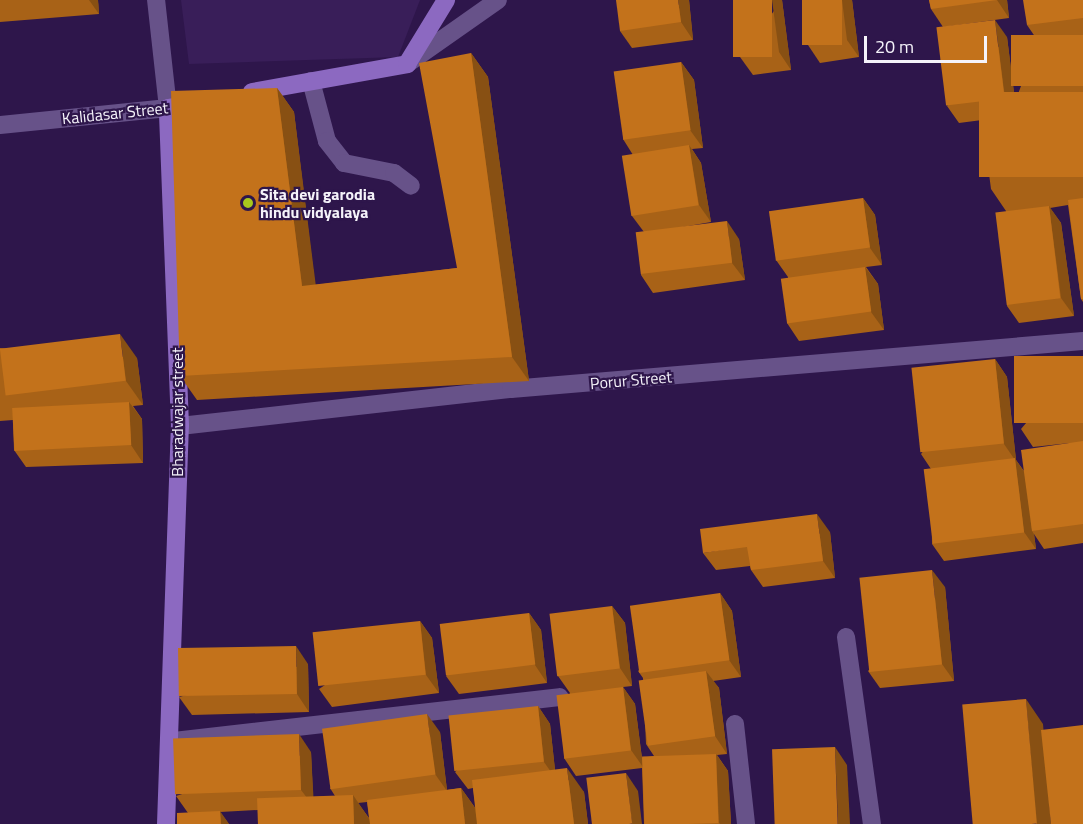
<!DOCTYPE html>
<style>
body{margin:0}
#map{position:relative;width:1083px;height:824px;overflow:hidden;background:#2e164b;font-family:"Titillium Web",sans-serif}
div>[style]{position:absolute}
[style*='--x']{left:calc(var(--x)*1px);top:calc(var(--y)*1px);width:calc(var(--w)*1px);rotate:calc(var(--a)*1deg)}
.built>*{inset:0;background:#391e59}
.lane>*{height:18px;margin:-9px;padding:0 9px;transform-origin:9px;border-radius:9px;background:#675289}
.street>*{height:18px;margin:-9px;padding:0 9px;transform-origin:9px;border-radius:9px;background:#675289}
.secondary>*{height:18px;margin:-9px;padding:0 9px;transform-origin:9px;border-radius:9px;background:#8c69c1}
.wall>*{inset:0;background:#a86217}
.shaded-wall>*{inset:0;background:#885013}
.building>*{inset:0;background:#c3721b;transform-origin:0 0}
.dots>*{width:16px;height:16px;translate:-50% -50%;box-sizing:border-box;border:3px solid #2e164b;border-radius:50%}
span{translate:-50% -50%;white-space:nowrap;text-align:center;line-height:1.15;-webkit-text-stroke:4.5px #2e164b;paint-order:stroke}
.street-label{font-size:16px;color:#f5f3fa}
.poi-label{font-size:16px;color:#f5f3fa;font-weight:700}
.left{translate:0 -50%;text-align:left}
.scale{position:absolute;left:864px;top:36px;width:123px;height:27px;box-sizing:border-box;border:3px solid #f5f3fa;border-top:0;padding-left:8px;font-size:18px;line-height:21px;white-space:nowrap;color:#f5f3fa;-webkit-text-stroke:4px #2e164b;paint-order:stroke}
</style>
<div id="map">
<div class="built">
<i style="clip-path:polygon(181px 0,420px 0,398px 57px,189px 64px)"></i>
</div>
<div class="lane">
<i style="--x:311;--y:81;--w:62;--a:75.1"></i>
<i style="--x:327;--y:141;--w:28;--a:52"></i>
<i style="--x:344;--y:163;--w:51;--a:11.3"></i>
<i style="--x:394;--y:173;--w:21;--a:37"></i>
</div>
<div class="street">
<i style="--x:407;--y:64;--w:111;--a:-35.1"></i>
<i style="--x:0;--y:125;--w:169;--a:-5.8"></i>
<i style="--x:168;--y:108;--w:109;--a:-96.3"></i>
<i style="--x:180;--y:426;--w:333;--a:-6.4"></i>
<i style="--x:511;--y:389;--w:574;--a:-4.8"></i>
<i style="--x:846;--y:637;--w:189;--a:82.1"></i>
<i style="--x:735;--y:724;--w:101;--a:83.7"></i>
<i style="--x:174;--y:741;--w:388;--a:-6.5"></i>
</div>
<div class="secondary">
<i style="--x:252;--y:92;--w:158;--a:-10.2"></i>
<i style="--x:407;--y:64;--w:75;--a:-58.6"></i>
<i style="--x:166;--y:824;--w:398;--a:-88"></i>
<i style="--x:180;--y:426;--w:318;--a:-92.2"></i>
<i style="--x:168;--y:108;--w:27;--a:-10"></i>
</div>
<div class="wall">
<i style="clip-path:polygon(0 0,98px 0,99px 14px,0 22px)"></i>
<i style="clip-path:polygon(689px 0,693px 40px,632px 48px,620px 31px)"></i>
<i style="clip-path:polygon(782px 0,791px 70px,753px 75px,740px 57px)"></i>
<i style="clip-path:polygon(802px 0,852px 0,859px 57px,820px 63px,808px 45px)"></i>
<i style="clip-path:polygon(929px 0,1007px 0,1009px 18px,943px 27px,931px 9px)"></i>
<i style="clip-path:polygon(1083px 0,1083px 302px,1081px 299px,1068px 205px,1050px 208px,1061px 223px,1074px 316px,1019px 323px,1007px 306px,1006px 211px,991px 189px,982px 120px,959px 123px,947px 106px,1007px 37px,1015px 102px,1023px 100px,1018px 94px,1038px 41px,1027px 25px)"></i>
<i style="clip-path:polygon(471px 53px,488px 77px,529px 381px,197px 400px,180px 376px,277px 88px,294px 112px,315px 285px,457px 268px)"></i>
<i style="clip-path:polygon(681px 62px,694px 80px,703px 148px,692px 149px,701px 163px,711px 222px,677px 228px,739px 239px,745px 280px,653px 293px,641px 275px,644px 232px,632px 216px,633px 155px,623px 139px)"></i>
<i style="clip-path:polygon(863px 198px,875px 215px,882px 265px,866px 267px,878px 284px,884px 330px,799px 341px,787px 323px,788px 277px,776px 260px)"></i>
<i style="clip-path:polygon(0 348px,137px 358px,143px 405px,133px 406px,142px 419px,143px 463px,26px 467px,14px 450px,13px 420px,0 421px)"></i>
<i style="clip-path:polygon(1083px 356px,1083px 543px,1044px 549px,1034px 534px,1036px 549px,944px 561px,932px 544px,931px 469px,921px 454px,995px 359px,1007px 377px,1016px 460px,1024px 471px,1070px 443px,1033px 447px,1021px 429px)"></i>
<i style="clip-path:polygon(830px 532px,835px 578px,763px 587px,751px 570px,750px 566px,716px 570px,703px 553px)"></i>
<i style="clip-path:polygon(945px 587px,954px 681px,880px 688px,868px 671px)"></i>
<i style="clip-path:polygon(720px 593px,732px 611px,741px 677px,713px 681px,719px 688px,727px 754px,717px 755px,728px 771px,731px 824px,644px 824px,642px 768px,576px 776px,564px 758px,570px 693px,558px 676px,612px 606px,625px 623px,632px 686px,623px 687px,635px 704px,642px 758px,654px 756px,646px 744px,643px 678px,638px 671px)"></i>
<i style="clip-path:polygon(529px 613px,541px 630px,547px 683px,459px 694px,446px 676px)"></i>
<i style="clip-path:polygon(420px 621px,432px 638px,439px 693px,332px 707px,319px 689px)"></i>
<i style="clip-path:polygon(308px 664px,309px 712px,192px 715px,179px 697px)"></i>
<i style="clip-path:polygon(evenodd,538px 706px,550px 724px,555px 770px,584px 792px,588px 824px,258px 824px,258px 810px,220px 812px,229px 824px,188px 813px,176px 796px,311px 752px,313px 797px,335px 796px,330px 788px,440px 732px,447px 790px,461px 788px,476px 809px,473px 788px,468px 789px,455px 772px,538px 706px,367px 802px,369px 818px,358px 803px,367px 802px)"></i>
</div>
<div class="shaded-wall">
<i style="clip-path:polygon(89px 0,98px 0,99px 14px)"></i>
<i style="clip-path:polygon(678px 0,689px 0,693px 40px,681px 22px)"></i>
<i style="clip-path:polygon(772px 0,782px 0,791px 70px,779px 52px)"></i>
<i style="clip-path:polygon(842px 0,852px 0,859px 57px,847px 40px)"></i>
<i style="clip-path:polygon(997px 0,1007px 0,1009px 18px)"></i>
<i style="clip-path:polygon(995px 20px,1007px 37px,1017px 115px,1005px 98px)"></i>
<i style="clip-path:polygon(471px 53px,488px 77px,529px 381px,512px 357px)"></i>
<i style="clip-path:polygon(681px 62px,694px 80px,703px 148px,690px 130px)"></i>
<i style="clip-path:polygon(277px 88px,294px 112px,319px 311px,302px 286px)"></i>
<i style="clip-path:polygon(689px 145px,701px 163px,711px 222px,699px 205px)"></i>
<i style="clip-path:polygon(863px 198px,875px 215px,882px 265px,870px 248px)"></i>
<i style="clip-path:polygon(1049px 206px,1061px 223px,1074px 316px,1061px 298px)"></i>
<i style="clip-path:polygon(727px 221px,739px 239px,745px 280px,732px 263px)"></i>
<i style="clip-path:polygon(865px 267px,878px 284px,884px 330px,871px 312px)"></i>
<i style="clip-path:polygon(120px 334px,137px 358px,143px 405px,126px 381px)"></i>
<i style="clip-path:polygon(995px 359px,1007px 377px,1016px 460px,1027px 476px,1032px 531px,1034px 534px,1036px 549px,1024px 532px,1015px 460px,1004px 444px)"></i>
<i style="clip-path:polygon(129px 402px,142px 419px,143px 463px,131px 445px)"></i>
<i style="clip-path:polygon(817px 514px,830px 532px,835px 578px,823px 561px)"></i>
<i style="clip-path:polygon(932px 570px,945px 587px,954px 681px,942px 664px)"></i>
<i style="clip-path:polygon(720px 593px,732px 611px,741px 677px,729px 660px)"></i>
<i style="clip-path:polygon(612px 606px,625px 623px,632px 686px,620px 668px)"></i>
<i style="clip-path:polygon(529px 613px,541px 630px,547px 683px,535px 665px)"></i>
<i style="clip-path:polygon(420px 621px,432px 638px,439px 693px,426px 675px)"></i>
<i style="clip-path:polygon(296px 646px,308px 664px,309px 712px,297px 694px)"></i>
<i style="clip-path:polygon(706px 671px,719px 688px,727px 754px,715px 736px)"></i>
<i style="clip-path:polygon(623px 687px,635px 704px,643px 767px,631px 750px)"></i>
<i style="clip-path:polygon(1026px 699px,1043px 724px,1051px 824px,1036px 824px)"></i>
<i style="clip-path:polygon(538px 706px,550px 724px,556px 779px,544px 762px)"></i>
<i style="clip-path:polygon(427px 714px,440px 732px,447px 791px,435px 774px)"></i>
<i style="clip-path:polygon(299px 734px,311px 752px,314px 807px,301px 790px)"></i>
<i style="clip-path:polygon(835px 747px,847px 765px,850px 824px,838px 824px)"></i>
<i style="clip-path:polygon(716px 754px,728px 771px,731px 824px,720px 824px,719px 823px)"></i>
<i style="clip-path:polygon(567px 768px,584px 792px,588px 824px,574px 824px)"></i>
<i style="clip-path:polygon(626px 773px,638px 791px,642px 824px,632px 824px)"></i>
<i style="clip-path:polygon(461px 788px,478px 812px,479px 824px,465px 824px)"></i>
<i style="clip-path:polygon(353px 795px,370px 820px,370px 824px,354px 824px)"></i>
<i style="clip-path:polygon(220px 811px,229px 824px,221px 824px)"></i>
</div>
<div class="building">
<i style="clip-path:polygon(616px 0,678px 0,681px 22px,620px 31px)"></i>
<i style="left:733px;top:0;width:39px;height:57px"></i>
<i style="left:802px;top:0;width:40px;height:45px"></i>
<i style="clip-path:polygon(929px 0,997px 0,931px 9px)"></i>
<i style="clip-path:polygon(1023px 0,1083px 0,1083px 18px,1027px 25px)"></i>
<i style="left:995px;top:20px;width:79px;height:59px;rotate:83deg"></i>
<i style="left:1083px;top:35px;width:51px;height:72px;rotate:90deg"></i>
<i style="clip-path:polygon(471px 53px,512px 357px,180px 376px,171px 91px,277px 88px,302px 286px,457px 268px,419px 63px)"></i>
<i style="left:681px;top:62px;width:69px;height:68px;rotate:82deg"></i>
<i style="left:1083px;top:92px;width:85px;height:104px;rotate:90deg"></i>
<i style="left:689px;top:145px;width:61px;height:68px;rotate:81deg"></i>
<i style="left:863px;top:198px;width:50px;height:95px;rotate:82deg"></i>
<i style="clip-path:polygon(1083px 198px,1083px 299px,1081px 299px,1068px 200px)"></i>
<i style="left:1049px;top:206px;width:93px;height:54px;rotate:83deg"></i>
<i style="left:727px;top:221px;width:42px;height:92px;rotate:83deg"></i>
<i style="left:865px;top:267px;width:45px;height:85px;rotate:82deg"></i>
<i style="left:120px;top:334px;width:47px;height:121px;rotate:83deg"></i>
<i style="left:1083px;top:356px;width:67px;height:69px;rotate:90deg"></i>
<i style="left:995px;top:359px;width:85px;height:84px;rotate:84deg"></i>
<i style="left:129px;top:402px;width:43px;height:117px;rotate:87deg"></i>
<i style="clip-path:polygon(1083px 441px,1083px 524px,1032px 531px,1021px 450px)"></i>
<i style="left:1015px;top:458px;width:75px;height:92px;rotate:83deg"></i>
<i style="clip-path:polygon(817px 514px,823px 561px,751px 570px,747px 547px,703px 553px,700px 529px)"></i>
<i style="left:932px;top:570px;width:95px;height:73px;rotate:84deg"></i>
<i style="left:720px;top:593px;width:68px;height:91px;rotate:82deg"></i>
<i style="left:612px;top:606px;width:63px;height:63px;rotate:83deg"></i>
<i style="left:529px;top:613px;width:52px;height:90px;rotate:83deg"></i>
<i style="left:420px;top:621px;width:54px;height:108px;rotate:84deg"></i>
<i style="left:296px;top:646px;width:48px;height:118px;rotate:89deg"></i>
<i style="left:706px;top:671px;width:66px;height:68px;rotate:82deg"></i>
<i style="left:623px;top:687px;width:64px;height:67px;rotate:83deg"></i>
<i style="left:1026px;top:699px;width:125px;height:64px;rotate:85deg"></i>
<i style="left:538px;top:706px;width:56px;height:90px;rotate:84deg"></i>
<i style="left:427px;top:714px;width:61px;height:106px;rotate:82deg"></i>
<i style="clip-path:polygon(1083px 725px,1083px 824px,1051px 824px,1041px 730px)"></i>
<i style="left:299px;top:734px;width:56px;height:126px;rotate:88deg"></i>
<i style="left:835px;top:747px;width:77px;height:63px;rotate:88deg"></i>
<i style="left:716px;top:754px;width:69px;height:74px;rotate:88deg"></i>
<i style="clip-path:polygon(567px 768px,574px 824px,477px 824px,472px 780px)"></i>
<i style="left:626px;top:773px;width:51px;height:40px;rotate:83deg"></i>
<i style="clip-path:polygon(461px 788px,465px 824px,370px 824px,367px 800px)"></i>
<i style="left:353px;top:795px;width:29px;height:96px;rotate:88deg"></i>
<i style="clip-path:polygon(220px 811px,221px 824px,177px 824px,177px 813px)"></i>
</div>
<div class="dots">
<i style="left:248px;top:203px;background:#a8c71d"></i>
</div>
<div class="street-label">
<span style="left:115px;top:113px;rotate:-6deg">Kalidasar Street</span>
<span style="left:631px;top:380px;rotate:-5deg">Porur Street</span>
<span style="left:177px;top:412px;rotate:-90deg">Bharadwajar street</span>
</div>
<div class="poi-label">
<span class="left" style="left:260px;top:203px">Sita devi garodia<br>hindu vidyalaya</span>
</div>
<div class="scale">20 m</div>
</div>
